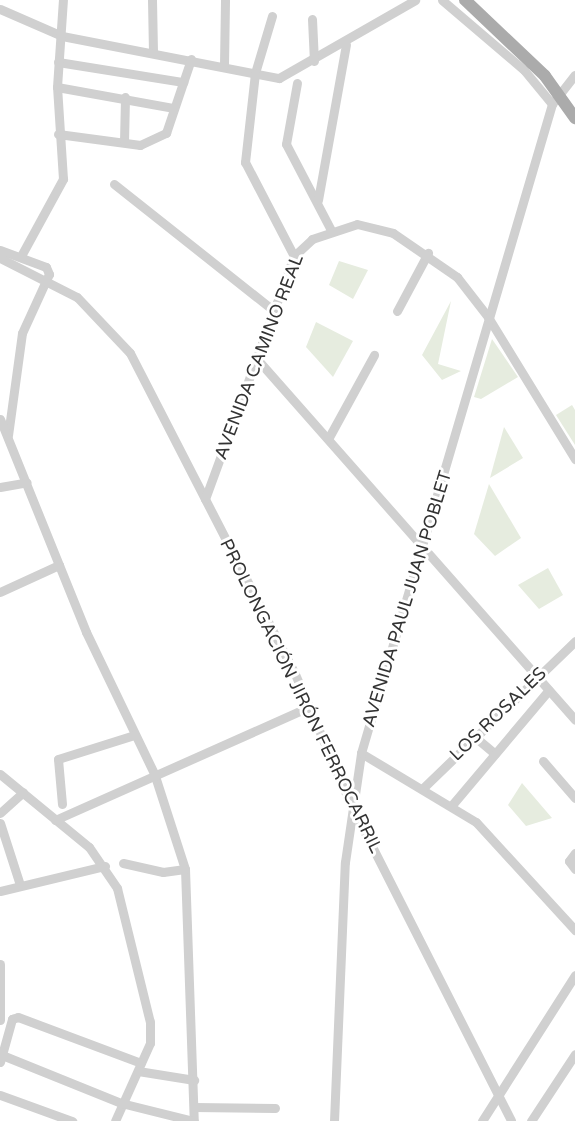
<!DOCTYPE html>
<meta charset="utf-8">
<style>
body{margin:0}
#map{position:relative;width:575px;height:1121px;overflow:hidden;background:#fff;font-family:"Varela Round",sans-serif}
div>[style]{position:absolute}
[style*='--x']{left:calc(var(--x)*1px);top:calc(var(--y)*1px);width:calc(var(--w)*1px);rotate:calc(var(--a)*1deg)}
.green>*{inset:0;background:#e6ecdf}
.minor>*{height:9px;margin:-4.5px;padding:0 4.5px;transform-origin:4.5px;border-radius:4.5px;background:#d0d0d0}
.major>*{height:12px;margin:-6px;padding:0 6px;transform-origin:6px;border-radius:6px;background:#ababab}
span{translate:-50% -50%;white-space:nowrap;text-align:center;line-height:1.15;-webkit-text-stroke:6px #fff;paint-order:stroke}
.street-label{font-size:18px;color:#333}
</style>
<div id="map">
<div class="green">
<i style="clip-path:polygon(339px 261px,368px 270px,353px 299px,329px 285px)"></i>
<i style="clip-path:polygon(451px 301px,438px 364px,461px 371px,442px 380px,422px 355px)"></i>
<i style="clip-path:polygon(316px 322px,353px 341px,333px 377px,306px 347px)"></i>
<i style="clip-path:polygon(492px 339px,518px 377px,481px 399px,474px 397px)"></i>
<i style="clip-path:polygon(572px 405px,575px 410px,575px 445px,556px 415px)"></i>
<i style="clip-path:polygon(504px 427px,523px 458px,490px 478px)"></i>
<i style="clip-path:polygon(489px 484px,521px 538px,495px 556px,474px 534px)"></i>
<i style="clip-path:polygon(548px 568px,563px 595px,539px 609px,518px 585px)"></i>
<i style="clip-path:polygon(522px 783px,552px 818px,526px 826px,508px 805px)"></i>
</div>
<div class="minor">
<i style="--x:152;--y:0;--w:52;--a:88.9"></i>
<i style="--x:442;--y:0;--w:108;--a:40.5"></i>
<i style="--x:524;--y:70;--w:44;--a:50.5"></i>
<i style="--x:0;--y:9;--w:68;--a:23.5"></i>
<i style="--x:62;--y:36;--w:221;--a:11"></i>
<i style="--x:279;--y:78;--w:157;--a:-29.8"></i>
<i style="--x:272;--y:16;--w:59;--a:106.6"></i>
<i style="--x:255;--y:73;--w:90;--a:96.4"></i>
<i style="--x:245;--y:162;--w:106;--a:62.5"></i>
<i style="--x:312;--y:19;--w:42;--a:87.3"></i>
<i style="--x:58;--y:62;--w:127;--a:9.1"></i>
<i style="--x:224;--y:65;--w:65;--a:-89.1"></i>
<i style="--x:297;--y:83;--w:62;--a:100.2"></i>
<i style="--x:286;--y:144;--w:97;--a:62.4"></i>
<i style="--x:57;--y:87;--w:119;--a:10.2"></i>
<i style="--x:58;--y:134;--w:83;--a:7.6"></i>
<i style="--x:140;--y:145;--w:29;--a:-25"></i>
<i style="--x:166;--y:133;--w:78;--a:-71.3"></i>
<i style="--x:124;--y:142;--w:45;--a:-88.7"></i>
<i style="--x:114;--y:184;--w:204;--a:38.4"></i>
<i style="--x:318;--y:200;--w:158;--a:-79.8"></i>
<i style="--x:0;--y:250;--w:49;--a:20.3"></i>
<i style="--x:46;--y:267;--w:8;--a:67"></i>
<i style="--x:49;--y:274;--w:65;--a:114.6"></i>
<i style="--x:22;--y:333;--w:103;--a:97.8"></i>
<i style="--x:21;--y:256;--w:88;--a:-61.4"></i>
<i style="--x:63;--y:179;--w:92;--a:-93.7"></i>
<i style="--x:57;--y:87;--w:87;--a:-86.1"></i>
<i style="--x:0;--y:258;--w:86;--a:26.9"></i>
<i style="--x:77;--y:297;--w:77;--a:46.6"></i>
<i style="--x:130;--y:353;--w:361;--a:62.8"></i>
<i style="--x:295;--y:674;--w:140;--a:66.9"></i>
<i style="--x:350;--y:803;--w:356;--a:63.1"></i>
<i style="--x:397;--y:311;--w:66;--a:-61.9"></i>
<i style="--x:257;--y:359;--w:481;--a:48.6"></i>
<i style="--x:0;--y:419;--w:230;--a:68"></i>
<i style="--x:86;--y:632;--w:157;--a:64.3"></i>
<i style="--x:154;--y:773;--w:101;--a:72.1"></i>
<i style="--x:185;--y:869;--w:252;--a:88"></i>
<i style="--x:328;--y:439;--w:96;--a:-61.3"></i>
<i style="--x:0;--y:487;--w:27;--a:-10"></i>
<i style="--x:205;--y:499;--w:259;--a:-69.9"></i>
<i style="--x:294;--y:256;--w:25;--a:-43"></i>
<i style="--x:312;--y:239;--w:47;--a:-18.4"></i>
<i style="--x:357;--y:224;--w:37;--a:14"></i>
<i style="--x:393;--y:233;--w:78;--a:34.5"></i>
<i style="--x:457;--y:277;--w:51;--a:52.2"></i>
<i style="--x:488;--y:317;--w:167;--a:58.5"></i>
<i style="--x:0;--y:592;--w:65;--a:-24.6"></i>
<i style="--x:475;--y:737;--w:26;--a:40"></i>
<i style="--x:361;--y:753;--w:134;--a:31"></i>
<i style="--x:476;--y:822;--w:147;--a:47.5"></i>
<i style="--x:543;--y:761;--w:49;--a:49.1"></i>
<i style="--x:0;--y:774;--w:115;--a:39.4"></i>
<i style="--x:89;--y:847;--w:50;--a:55.7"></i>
<i style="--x:117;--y:888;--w:138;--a:76.2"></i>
<i style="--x:150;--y:1022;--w:21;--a:90"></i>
<i style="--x:150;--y:1043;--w:85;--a:114.2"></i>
<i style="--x:422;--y:789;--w:213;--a:-44"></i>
<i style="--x:62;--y:804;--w:45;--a:-95.1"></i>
<i style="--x:58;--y:759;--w:80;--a:-17.5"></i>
<i style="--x:452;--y:805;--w:150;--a:-49.9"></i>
<i style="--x:0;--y:813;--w:31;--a:-42"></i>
<i style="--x:55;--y:820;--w:278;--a:-24"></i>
<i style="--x:0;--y:823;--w:65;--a:72.1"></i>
<i style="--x:575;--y:853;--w:10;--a:127"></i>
<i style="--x:569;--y:861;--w:10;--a:53"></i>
<i style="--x:123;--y:863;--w:41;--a:12.7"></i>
<i style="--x:163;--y:872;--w:22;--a:-8"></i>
<i style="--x:0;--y:891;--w:108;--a:-13.4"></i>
<i style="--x:0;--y:964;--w:56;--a:90"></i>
<i style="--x:2;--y:1055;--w:128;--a:22"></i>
<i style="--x:121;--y:1103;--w:75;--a:13.9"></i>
<i style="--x:0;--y:1062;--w:45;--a:-74.4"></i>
<i style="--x:12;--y:1019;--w:6;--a:-18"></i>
<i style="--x:18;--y:1017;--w:131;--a:20.5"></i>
<i style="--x:138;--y:1071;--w:57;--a:9.1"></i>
<i style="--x:0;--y:1095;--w:77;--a:19.9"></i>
<i style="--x:194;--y:1107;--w:81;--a:0.7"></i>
<i style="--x:334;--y:1121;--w:259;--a:-87.6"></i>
<i style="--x:345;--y:862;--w:110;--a:-81.6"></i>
<i style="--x:361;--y:753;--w:677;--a:-73.6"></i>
<i style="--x:552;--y:104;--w:37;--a:-52"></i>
<i style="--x:482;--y:1121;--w:173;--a:-57.5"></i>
<i style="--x:531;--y:1121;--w:80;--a:-56.7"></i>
</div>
<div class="major">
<i style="--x:465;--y:0;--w:110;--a:43.5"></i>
<i style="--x:545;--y:76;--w:52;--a:54.5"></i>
</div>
<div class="street-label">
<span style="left:259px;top:357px;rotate:-69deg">AVENIDA CAMINO REAL</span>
<span style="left:407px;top:599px;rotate:-73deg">AVENIDA PAUL JUAN POBLET</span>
<span style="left:301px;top:696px;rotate:64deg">PROLONGACIÓN JIRÓN FERROCARRIL</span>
<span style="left:498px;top:714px;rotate:-44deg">LOS ROSALES</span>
</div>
</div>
